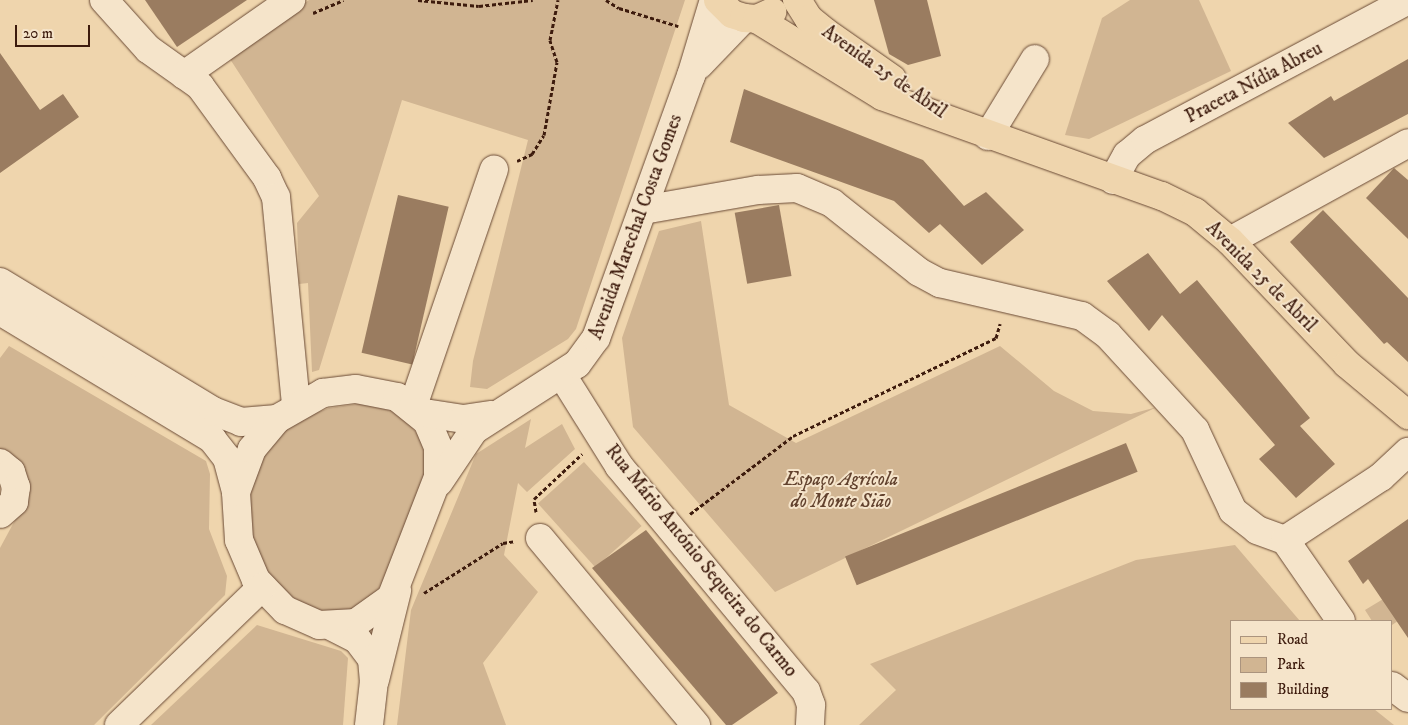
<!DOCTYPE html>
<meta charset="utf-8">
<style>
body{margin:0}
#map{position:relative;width:1408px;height:725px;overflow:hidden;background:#efd5ad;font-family:"IM FELL DW Pica",serif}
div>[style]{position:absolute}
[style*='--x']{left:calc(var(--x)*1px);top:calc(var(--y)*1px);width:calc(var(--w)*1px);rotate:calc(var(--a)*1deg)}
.green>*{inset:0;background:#d1b592;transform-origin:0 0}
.building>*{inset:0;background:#9a7c60;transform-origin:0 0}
.path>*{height:3px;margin-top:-1.5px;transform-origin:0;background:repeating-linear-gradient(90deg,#3d1b0d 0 4px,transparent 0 6.5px)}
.roads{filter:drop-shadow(0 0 1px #6a4a35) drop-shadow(0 0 1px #6a4a35)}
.minor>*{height:28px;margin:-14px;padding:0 14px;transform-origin:14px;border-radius:14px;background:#f5e4ca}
.major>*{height:28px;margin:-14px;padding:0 14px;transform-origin:14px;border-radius:14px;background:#efd5ad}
span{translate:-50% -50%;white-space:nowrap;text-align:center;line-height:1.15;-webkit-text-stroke:4px #f5e4ca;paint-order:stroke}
.street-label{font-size:19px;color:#3d1b0d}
.park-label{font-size:19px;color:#62422e;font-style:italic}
.legend{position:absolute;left:1230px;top:620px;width:162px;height:90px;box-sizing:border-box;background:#f5e4ca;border:1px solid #ab947e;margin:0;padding:6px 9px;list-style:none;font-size:15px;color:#3d1b0d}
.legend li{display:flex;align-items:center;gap:10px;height:25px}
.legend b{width:25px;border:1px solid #ab947e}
.scale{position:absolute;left:15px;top:25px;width:75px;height:22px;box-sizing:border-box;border:2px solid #3d1b0d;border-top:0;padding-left:6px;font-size:15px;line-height:18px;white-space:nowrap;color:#3d1b0d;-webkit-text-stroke:4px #f5e4ca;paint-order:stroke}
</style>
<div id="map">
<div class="green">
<i style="clip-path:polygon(309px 0,685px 0,576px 329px,568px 339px,487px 389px,470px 387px,473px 361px,528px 140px,402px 100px,319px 370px,312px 372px,308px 283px,299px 284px,297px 223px,319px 196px,228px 56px)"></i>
<i style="clip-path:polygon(1130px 0,1199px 0,1231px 71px,1089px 139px,1065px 135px,1102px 18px)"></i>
<i style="clip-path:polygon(701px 221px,729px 405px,796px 443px,1000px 346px,1054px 391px,1093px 411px,1131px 414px,1157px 407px,775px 592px,633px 427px,622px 338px,659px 231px)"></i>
<i style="clip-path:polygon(9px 346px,206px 461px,210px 474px,209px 529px,227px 576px,225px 595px,94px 725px,0 725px,0 548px,27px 498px,0 453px,0 358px)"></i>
<i style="clip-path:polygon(364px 403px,402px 414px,421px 439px,427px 469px,387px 577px,369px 602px,350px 615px,321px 612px,282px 592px,259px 561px,250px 535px,248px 506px,253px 472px,275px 437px,300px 419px,329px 408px)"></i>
<i style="clip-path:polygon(531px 419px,525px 448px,562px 424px,575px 449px,527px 492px,518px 483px,504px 555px,538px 592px,483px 663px,506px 725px,397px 725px,411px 610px,476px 454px)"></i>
<i style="left:584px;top:462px;width:86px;height:62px;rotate:48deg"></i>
<i style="clip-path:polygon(1235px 545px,1300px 621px,1232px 621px,1232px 709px,1374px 709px,1394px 725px,859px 725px,896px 690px,870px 664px,1136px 560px)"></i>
<i style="clip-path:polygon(1408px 584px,1408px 614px,1392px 625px,1392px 621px,1372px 621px,1365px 610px)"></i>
<i style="clip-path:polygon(257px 625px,341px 651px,348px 658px,343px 725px,151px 725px)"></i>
</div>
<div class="building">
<i style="clip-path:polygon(145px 0,247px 0,177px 47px)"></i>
<i style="clip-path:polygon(874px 0,927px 0,941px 56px,908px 65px,889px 54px)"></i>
<i style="clip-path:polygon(0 53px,40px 110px,63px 94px,79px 117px,0 173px)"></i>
<i style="clip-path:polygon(1408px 59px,1408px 114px,1324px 158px,1288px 123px,1331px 96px,1334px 101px)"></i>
<i style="clip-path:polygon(744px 89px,923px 160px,964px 206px,986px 192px,1024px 230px,982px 265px,940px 224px,929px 233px,894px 201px,730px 142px)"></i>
<i style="clip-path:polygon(1394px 168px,1408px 180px,1408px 239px,1366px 198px)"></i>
<i style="left:398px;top:195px;width:52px;height:162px;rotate:13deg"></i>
<i style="left:779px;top:205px;width:72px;height:45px;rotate:80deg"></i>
<i style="clip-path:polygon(1323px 210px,1408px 298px,1408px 362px,1387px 342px,1384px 344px,1290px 242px)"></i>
<i style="clip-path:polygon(1148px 253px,1180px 294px,1197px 280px,1310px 418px,1300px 426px,1335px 464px,1296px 498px,1259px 459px,1275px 445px,1162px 315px,1149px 331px,1107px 281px)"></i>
<i style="left:1126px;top:443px;width:31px;height:303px;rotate:68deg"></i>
<i style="clip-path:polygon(1408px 519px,1408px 638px,1368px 579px,1363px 584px,1348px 561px)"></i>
<i style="clip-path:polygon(646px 530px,778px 693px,732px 725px,726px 725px,592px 568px)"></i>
</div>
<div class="path">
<i style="--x:418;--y:0;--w:61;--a:5.6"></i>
<i style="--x:479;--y:6;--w:54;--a:-6.3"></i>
<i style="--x:606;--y:0;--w:15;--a:32"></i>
<i style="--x:619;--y:8;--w:62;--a:17"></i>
<i style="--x:313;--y:13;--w:33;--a:-23"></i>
<i style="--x:517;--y:161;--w:17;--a:-25"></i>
<i style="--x:532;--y:154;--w:22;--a:-58"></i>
<i style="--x:544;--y:135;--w:74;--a:-79.9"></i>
<i style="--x:557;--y:62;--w:23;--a:-108"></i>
<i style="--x:550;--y:40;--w:41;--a:-78.7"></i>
<i style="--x:536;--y:512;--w:13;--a:-99"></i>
<i style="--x:534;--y:499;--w:66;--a:-43.2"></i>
<i style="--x:690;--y:514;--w:129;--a:-37.1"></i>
<i style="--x:793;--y:436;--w:225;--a:-25.8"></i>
<i style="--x:996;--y:338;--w:15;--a:-74"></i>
<i style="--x:424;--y:593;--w:93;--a:-32.3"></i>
<i style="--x:503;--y:543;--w:12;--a:-9"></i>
</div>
<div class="roads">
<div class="minor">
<i style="--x:104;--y:0;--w:66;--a:48.1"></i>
<i style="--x:148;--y:49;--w:64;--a:35.4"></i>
<i style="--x:200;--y:86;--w:114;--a:53.9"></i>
<i style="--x:267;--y:178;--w:21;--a:65"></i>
<i style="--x:276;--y:197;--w:209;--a:84.5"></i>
<i style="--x:699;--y:65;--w:65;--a:-46.2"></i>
<i style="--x:184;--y:75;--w:131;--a:-35"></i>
<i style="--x:988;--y:136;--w:90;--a:-58.6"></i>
<i style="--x:1113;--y:180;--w:29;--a:-61"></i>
<i style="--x:1127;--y:155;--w:23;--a:-40"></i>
<i style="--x:1145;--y:140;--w:298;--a:-28"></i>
<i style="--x:643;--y:210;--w:117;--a:-9.9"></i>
<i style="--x:758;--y:190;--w:39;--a:-3"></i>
<i style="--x:797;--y:188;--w:38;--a:23"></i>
<i style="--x:832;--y:203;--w:111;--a:38.4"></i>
<i style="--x:919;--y:272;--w:24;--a:28"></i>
<i style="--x:940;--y:283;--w:146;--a:13.1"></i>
<i style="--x:1082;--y:316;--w:32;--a:36"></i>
<i style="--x:1108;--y:335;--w:129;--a:47.5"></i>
<i style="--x:1195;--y:430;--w:89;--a:64.9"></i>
<i style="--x:1233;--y:511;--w:31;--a:38"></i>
<i style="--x:1257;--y:530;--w:30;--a:20"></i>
<i style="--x:1230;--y:241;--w:203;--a:-28.8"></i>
<i style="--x:0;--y:282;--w:249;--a:31.2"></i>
<i style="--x:213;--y:411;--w:30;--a:21"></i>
<i style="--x:241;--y:422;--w:36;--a:-5"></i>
<i style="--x:0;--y:311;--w:248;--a:31.1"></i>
<i style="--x:212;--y:439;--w:24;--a:52"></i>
<i style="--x:227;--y:458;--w:35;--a:75"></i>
<i style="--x:562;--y:375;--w:107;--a:57.9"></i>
<i style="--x:619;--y:466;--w:293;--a:50.3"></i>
<i style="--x:806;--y:691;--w:15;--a:70"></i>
<i style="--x:811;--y:705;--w:20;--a:93"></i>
<i style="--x:356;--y:389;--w:42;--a:11"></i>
<i style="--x:397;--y:397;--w:38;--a:39"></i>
<i style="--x:427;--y:421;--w:28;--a:67"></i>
<i style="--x:438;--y:447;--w:30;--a:90"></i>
<i style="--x:438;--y:477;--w:130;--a:111.2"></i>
<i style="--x:391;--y:598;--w:43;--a:144.5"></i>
<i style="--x:356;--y:623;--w:37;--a:177"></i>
<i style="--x:319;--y:625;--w:37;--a:-156"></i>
<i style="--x:285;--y:610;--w:42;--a:-134"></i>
<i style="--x:256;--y:580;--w:43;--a:-113"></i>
<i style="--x:239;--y:540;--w:48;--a:-93.6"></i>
<i style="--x:236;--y:492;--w:46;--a:-69.6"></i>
<i style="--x:252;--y:449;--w:39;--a:-50"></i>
<i style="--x:277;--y:419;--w:53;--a:-29.5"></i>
<i style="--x:323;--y:393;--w:33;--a:-7"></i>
<i style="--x:413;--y:406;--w:250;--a:-71.1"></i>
<i style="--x:418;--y:412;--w:46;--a:8.8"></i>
<i style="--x:463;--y:419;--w:29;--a:-8"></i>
<i style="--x:0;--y:463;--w:14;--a:39"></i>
<i style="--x:11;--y:472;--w:16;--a:72"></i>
<i style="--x:16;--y:487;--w:15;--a:98"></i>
<i style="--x:14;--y:502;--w:18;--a:139"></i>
<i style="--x:439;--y:482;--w:63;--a:-56.1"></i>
<i style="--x:474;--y:430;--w:122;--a:-32.7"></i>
<i style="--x:577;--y:364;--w:32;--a:-54"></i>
<i style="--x:596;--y:338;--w:279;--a:-70.1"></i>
<i style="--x:691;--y:76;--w:79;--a:-73.2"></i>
<i style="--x:540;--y:538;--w:244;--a:50.2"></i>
<i style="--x:1285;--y:540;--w:115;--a:-33.3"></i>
<i style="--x:1381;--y:477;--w:37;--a:-43"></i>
<i style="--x:1285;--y:540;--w:98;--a:55.3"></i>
<i style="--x:333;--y:627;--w:27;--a:27"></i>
<i style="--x:357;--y:639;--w:25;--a:53"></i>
<i style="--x:372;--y:659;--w:22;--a:85"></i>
<i style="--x:374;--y:681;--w:44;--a:96.5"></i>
<i style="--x:375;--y:680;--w:92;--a:-76.1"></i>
<i style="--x:1392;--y:686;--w:20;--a:37"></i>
<i style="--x:119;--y:725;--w:199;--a:-44"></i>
</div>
<div class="major">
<i style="--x:718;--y:0;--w:20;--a:45"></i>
<i style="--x:732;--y:14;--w:13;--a:18"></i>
<i style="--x:744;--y:18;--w:13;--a:4"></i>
<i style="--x:757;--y:19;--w:17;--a:-25"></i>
<i style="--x:797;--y:0;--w:22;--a:58"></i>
<i style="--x:809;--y:19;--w:21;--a:39"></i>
<i style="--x:825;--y:32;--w:82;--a:35"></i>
<i style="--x:757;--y:19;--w:147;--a:31.6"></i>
<i style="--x:882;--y:96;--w:297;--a:19.7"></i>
<i style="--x:1162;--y:196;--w:37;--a:26"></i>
<i style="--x:1195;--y:212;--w:45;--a:39.6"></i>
<i style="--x:1230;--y:241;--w:170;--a:46.4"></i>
<i style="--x:1347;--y:364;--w:80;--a:39.9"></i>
</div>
</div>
<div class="street-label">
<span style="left:884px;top:72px;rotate:35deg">Avenida 25 de Abril</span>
<span style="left:1254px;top:83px;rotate:-28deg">Praceta Nídia Abreu</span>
<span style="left:636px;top:227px;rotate:-70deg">Avenida Marechal Costa Gomes</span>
<span style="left:1261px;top:277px;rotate:45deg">Avenida 25 de Abril</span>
<span style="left:701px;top:561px;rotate:51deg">Rua Mário António Sequeira do Carmo</span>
</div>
<div class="park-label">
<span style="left:841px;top:491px">Espaço Agrícola<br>do Monte Sião</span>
</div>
<ul class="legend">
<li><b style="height:6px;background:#efd5ad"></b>Road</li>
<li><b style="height:14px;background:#d1b592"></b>Park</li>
<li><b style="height:14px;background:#9a7c60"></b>Building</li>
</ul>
<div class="scale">20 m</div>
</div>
